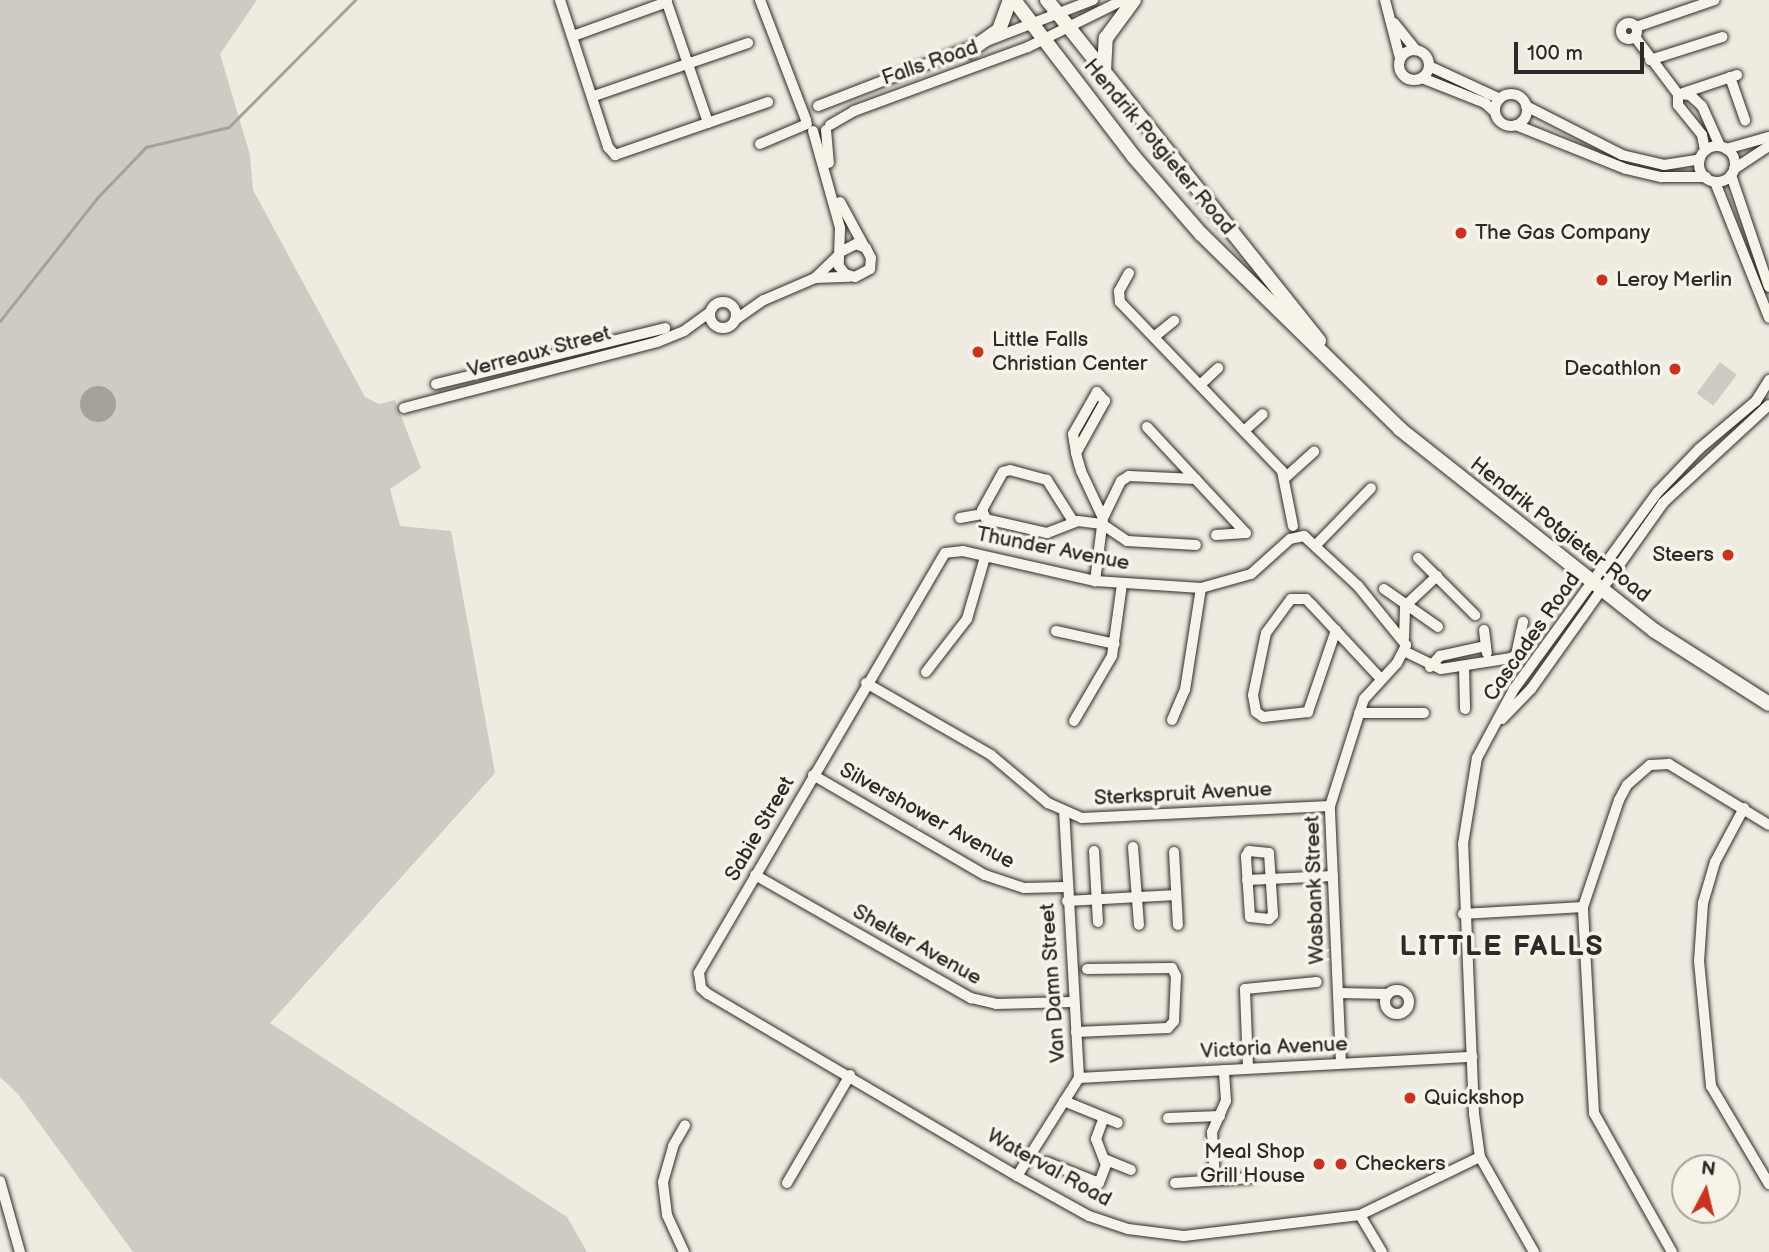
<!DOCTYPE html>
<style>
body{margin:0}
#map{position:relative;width:1769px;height:1252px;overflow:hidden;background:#efebe0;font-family:"Balsamiq Sans",sans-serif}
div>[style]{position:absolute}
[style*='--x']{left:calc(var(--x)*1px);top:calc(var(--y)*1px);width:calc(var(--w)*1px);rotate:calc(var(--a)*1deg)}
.green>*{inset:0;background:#cfcbc2;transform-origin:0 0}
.water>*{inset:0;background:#a4a29a}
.round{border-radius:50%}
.stream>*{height:2.5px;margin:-1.25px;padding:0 1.25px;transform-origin:1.25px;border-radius:1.25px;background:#a4a29a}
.roads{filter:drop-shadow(0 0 2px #2b2b2b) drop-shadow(0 0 2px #2b2b2b)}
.minor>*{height:10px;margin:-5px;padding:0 5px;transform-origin:5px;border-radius:5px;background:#f7f3e8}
.minor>.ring{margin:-5px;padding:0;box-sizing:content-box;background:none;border:10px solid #f7f3e8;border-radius:50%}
.major>*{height:14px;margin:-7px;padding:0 7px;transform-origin:7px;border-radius:7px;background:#f7f3e8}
.dots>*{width:19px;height:19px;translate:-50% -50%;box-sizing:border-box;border:4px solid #f7f3e8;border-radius:50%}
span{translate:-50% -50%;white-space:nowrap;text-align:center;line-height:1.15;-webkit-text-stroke:7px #f7f3e8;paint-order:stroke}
.street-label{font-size:21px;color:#2b2b2b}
.poi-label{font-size:21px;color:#2b2b2b}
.left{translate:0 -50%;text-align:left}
.right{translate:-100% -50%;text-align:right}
.district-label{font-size:28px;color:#2b2b2b;font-weight:700;letter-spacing:2px}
.north{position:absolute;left:1671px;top:1154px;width:70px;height:70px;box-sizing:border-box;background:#f7f3e8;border:2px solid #a5a39c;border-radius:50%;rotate:7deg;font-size:19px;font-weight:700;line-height:28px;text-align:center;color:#2b2b2b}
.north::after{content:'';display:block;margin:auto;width:24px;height:32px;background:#c8321e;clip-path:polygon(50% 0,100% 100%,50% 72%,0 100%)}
.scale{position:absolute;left:1514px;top:42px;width:130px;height:32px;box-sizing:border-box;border:4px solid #2b2b2b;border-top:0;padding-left:9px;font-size:21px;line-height:24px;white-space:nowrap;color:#2b2b2b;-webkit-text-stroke:5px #f7f3e8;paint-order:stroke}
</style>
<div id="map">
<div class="green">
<i style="clip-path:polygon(0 0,257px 0,220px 54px,250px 155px,253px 190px,365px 397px,379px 404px,395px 400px,421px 468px,390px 489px,400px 526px,451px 531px,495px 773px,270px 1023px,567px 1217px,587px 1252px,133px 1252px,18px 1094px,0 1077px)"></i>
<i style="left:1720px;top:362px;width:21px;height:39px;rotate:37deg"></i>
</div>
<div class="water">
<i class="round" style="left:80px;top:386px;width:36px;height:36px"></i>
</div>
<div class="stream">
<i style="--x:0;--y:321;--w:157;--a:-51.7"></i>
<i style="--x:97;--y:198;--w:71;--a:-46.1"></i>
<i style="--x:146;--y:147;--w:85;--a:-13.5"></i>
<i style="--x:229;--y:127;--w:179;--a:-45.2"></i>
</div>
<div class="roads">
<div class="minor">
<i style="--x:560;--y:0;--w:155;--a:71.9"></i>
<i style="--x:608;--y:147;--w:11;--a:49"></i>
<i style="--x:615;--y:155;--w:162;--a:-19.1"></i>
<i style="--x:666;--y:0;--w:130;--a:71.1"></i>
<i style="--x:760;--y:0;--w:129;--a:69"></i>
<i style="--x:1385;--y:0;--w:60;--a:75.5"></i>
<i class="ring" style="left:1621px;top:23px;width:6px;height:6px"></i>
<i style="--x:1394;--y:23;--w:35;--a:51"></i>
<i style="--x:1636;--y:27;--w:83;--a:-18.9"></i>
<i style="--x:573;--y:36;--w:100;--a:-19.9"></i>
<i style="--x:1635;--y:37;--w:71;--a:53"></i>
<i style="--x:1678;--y:94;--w:11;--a:90"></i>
<i style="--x:1678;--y:105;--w:38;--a:51"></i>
<i style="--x:1702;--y:135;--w:16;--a:79"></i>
<i class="ring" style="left:1399px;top:50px;width:20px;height:20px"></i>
<i style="--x:1650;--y:60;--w:76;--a:-17.7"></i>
<i style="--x:1429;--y:66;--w:78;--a:24.9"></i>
<i style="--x:1730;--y:77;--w:46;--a:70.8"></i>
<i style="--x:1422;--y:78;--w:68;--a:21.6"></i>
<i style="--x:1485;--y:103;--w:13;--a:42"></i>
<i style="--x:1683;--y:93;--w:57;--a:-18.4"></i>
<i style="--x:1678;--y:94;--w:12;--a:5"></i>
<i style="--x:1690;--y:95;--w:16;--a:43"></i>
<i style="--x:1702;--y:106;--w:44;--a:65.8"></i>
<i class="ring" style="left:1495px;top:94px;width:22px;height:22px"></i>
<i style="--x:594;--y:96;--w:163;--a:-19"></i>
<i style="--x:818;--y:106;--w:295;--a:-21.1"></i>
<i style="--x:1526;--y:106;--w:108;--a:27"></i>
<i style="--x:1622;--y:155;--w:43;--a:13.4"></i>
<i style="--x:1664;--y:165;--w:36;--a:-9"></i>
<i style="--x:830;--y:125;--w:28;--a:-30"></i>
<i style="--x:854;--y:111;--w:185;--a:-20.2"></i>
<i style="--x:1028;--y:47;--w:106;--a:-26.3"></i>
<i style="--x:1516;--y:125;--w:118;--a:21.8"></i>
<i style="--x:1626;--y:169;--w:37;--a:13"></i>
<i style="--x:1662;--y:177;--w:44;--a:0"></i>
<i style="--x:826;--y:130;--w:33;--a:85"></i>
<i style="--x:813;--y:131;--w:101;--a:74.4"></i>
<i style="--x:840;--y:228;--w:38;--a:92"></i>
<i style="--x:839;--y:266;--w:10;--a:53"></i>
<i style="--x:845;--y:274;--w:10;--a:17"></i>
<i style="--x:855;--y:277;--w:17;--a:-28"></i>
<i style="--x:870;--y:269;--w:11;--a:-85"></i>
<i style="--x:871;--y:258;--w:11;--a:-117"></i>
<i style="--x:866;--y:248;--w:11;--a:-158"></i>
<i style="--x:856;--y:244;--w:16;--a:153"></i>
<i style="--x:760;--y:144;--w:51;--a:-23.1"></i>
<i class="ring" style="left:1699px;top:146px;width:26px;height:26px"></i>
<i style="--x:1726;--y:149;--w:45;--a:-15.6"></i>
<i style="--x:1734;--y:169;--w:42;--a:-33.3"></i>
<i style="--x:1731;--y:175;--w:118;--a:71.3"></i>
<i style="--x:1715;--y:182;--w:146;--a:68.3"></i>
<i style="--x:840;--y:202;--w:50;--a:61.4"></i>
<i style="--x:1129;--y:273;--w:21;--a:119"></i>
<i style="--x:1119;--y:291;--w:11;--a:85"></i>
<i style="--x:1120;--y:302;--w:234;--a:46.2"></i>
<i style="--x:1282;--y:471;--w:56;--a:78.7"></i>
<i style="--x:815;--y:278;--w:34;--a:-2"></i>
<i class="ring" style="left:710px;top:302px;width:16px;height:16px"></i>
<i style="--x:735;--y:320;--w:35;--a:-35"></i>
<i style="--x:764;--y:300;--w:56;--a:-23.3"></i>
<i style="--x:815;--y:278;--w:33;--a:-44"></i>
<i style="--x:1154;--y:337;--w:26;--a:-39"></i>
<i style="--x:436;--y:384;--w:236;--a:-13.7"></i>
<i style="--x:1200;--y:385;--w:25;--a:-43"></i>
<i style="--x:404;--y:408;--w:261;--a:-14.6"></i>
<i style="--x:657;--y:342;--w:29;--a:-22"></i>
<i style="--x:684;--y:331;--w:32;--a:-36"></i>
<i style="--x:1147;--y:427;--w:145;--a:47"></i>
<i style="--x:1246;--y:533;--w:30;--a:176"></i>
<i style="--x:1244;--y:431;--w:25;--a:-42"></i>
<i style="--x:1076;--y:453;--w:60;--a:-60.9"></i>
<i style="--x:1105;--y:401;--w:12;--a:-132"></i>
<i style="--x:1097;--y:392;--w:48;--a:119.7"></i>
<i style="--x:1073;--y:434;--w:6;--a:81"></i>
<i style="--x:1074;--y:440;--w:13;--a:81"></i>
<i style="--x:1076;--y:453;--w:11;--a:75"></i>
<i style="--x:1079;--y:464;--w:7;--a:74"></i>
<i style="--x:1081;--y:471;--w:52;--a:64.9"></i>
<i style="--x:1103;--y:518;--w:64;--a:97.2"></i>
<i style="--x:1286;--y:477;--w:38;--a:-42"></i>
<i style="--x:960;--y:518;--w:22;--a:-10"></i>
<i style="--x:1103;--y:518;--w:41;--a:-64.1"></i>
<i style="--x:1121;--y:481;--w:9;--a:-32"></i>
<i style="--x:1129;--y:476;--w:67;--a:2.6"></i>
<i style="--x:1073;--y:521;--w:49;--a:-122.4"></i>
<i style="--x:1047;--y:480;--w:38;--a:-165"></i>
<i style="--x:1010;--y:470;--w:7;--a:164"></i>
<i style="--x:1003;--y:472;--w:43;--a:118.9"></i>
<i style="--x:982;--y:510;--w:10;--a:66"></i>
<i style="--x:986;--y:519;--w:63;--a:12.9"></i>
<i style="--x:1047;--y:533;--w:33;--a:-21"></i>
<i style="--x:1078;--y:521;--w:24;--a:7"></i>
<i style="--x:1102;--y:524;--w:30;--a:34"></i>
<i style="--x:1127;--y:541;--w:69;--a:3.3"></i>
<i style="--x:1316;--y:545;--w:79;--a:-46"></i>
<i style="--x:1418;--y:558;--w:81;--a:45"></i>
<i style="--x:1384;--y:589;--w:66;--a:35.1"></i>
<i style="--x:1336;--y:630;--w:87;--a:108.9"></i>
<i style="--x:1308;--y:712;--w:45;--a:173.7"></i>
<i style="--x:1263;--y:717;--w:9;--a:-144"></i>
<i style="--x:1256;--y:712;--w:17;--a:-100"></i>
<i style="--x:1253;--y:695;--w:63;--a:-78.2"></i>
<i style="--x:1266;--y:633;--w:42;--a:-53.7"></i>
<i style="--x:1291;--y:599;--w:15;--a:0"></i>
<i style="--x:1306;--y:599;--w:8;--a:45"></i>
<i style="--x:1312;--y:605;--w:101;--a:47"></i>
<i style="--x:1484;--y:630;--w:23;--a:83"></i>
<i style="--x:1056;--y:631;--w:60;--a:12.4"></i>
<i style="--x:1404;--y:638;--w:32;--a:-88"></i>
<i style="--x:1405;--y:606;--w:44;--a:-43.2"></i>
<i style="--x:1404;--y:651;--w:41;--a:25.9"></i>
<i style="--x:1441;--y:669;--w:71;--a:-8.9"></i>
<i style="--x:1511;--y:658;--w:6;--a:-31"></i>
<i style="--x:1516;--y:655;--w:34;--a:-78"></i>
<i style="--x:1430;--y:667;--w:15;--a:-48"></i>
<i style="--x:1440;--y:656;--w:47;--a:-12.3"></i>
<i style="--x:1464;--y:667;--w:42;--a:88.6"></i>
<i style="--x:926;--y:672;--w:67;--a:-52.3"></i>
<i style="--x:967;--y:619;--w:65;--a:-73.8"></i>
<i style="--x:866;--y:683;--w:144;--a:29.9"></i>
<i style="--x:991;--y:755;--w:75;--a:40.1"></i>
<i style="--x:1048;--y:803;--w:37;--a:24"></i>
<i style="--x:1082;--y:818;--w:248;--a:-2.8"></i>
<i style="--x:1359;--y:713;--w:65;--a:0"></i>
<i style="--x:1502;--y:719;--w:42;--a:-46"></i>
<i style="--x:1531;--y:689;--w:228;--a:-54.6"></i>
<i style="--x:1663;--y:503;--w:144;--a:-42.8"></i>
<i style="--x:1172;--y:720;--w:33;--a:-67"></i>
<i style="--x:1185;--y:690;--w:103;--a:-81.1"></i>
<i style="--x:1074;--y:721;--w:75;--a:-59.7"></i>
<i style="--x:1112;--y:656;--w:73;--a:-82.1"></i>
<i style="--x:813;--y:775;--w:199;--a:30.2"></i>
<i style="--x:985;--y:875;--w:41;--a:18.4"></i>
<i style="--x:1024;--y:888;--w:41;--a:-1.4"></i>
<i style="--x:1744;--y:808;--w:61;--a:118.2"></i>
<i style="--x:1715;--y:862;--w:43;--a:106.3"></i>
<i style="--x:1703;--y:903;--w:58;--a:93.9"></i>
<i style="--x:1699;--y:961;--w:126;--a:84.5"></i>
<i style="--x:1711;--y:1086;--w:114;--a:59.4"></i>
<i style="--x:1133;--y:847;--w:78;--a:85.6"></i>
<i style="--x:1094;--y:851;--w:71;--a:86.8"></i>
<i style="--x:1249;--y:851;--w:20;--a:6"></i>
<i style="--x:1269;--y:853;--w:62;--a:86.3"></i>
<i style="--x:1273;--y:915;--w:6;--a:135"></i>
<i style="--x:1269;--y:919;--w:19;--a:-174"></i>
<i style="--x:1250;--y:917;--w:61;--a:-93.8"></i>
<i style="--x:1246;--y:856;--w:6;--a:-59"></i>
<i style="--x:1174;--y:852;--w:73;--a:86.9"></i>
<i style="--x:755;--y:875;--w:249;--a:29.7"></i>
<i style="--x:971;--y:998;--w:26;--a:13"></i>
<i style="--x:996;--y:1004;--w:76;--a:-1.5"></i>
<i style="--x:1247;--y:880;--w:86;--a:-2.7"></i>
<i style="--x:1067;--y:901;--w:109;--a:-3.2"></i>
<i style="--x:1463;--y:914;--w:120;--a:-3.3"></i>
<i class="ring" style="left:1385px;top:990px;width:14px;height:14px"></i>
<i style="--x:1339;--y:993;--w:49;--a:1.2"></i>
<i style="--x:1076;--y:1032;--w:92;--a:-2.5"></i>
<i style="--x:1168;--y:1028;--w:9;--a:-49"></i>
<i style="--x:1174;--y:1021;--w:45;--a:-87.5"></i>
<i style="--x:1176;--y:976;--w:9;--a:-117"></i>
<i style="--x:1172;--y:968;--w:85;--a:179.3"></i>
<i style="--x:1341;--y:1063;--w:257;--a:-92.5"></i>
<i style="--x:1330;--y:806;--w:112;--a:-72.4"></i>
<i style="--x:1364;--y:699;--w:49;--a:-47.5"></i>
<i style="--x:1397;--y:663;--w:20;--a:-63"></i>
<i style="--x:1406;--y:645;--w:76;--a:-129.1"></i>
<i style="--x:1358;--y:586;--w:74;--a:-137.2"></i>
<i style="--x:1304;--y:536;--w:14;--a:168"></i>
<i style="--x:1290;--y:539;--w:52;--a:138.1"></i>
<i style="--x:1251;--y:574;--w:52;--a:164.4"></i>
<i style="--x:1201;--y:588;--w:106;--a:-176.2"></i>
<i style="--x:1095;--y:581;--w:135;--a:-167.2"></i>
<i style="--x:963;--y:551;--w:18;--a:174"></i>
<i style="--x:945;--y:553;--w:487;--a:120.4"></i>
<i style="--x:699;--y:973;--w:15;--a:82"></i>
<i style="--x:701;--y:988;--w:9;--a:41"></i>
<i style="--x:708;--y:994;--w:359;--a:30.5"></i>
<i style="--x:1017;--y:1176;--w:82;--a:29.1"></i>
<i style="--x:1089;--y:1216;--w:41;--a:18.4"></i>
<i style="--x:1128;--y:1229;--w:56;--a:7.1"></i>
<i style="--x:1184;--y:1236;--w:177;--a:-6.8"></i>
<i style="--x:1360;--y:1215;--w:133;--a:-25.8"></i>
<i style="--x:1248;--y:1068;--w:79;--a:-92.2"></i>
<i style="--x:1245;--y:989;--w:72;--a:-5.6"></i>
<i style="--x:1079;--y:1078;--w:394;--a:-3.1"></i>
<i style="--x:1064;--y:1101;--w:58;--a:22.2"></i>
<i style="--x:1168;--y:1118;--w:52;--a:-2.2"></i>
<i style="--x:1104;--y:1159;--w:29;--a:22"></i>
<i style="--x:1046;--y:1162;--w:57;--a:21.6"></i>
<i style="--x:1099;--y:1183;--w:19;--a:-69"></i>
<i style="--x:1106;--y:1165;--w:28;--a:-111"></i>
<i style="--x:1096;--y:1139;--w:23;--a:-70"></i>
<i style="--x:1017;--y:1176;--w:116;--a:-57.7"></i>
<i style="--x:1079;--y:1078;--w:266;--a:-93.2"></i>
<i style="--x:1215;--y:1180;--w:48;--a:-93.6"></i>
<i style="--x:1212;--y:1132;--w:34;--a:-66"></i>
<i style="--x:1226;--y:1101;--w:31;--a:-94"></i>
<i style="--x:0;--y:1181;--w:74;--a:74.3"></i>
<i style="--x:787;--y:1183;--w:125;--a:-59.7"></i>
<i style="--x:1175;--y:1183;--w:76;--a:-3.8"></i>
<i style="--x:1360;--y:1215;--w:43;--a:59.3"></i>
<i style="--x:684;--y:1252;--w:41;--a:-114.7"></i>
<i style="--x:667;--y:1215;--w:33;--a:-97"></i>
<i style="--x:663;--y:1182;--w:37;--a:-74"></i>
<i style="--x:673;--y:1146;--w:24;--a:-60"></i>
<i style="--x:1534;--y:1252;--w:109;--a:-119.6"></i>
<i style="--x:1480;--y:1157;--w:43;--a:-97.9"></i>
<i style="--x:1474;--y:1114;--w:270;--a:-92.3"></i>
<i style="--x:1463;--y:844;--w:87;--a:-80.8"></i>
<i style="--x:1477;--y:758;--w:78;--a:-61.8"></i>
<i style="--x:1514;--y:689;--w:243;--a:-53.9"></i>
<i style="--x:1657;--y:493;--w:61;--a:-46.3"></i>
<i style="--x:1699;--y:449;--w:75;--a:-40.1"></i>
<i style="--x:1756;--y:401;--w:25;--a:-58"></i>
<i style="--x:1672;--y:1252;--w:159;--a:-119.3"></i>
<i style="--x:1594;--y:1113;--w:206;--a:-93.1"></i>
<i style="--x:1583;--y:907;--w:113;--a:-71.4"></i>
<i style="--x:1619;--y:800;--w:17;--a:-62"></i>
<i style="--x:1627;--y:785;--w:30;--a:-41"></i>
<i style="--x:1650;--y:765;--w:19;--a:-3"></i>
<i style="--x:1669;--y:764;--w:117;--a:31.4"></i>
</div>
<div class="major">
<i style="--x:1014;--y:0;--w:198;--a:52.6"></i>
<i style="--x:1134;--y:157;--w:102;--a:49"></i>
<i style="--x:1201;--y:234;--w:279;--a:44.4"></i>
<i style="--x:1400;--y:429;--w:325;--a:38.4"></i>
<i style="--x:1655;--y:631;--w:135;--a:32.6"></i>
<i style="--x:1047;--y:0;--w:436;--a:51.4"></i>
<i style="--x:969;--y:51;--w:37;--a:-35"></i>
<i style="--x:999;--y:30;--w:32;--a:-70"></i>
<i style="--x:1104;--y:71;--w:33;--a:-87"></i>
<i style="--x:1106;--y:38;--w:47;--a:-53.6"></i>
</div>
</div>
<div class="dots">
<i style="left:1461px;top:233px;background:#c8321e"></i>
<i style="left:1602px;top:280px;background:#c8321e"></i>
<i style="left:978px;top:352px;background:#c8321e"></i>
<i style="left:1675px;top:369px;background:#c8321e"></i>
<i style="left:1728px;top:555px;background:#c8321e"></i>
<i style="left:1410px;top:1098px;background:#c8321e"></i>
<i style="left:1319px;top:1164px;background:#c8321e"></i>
<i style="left:1341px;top:1164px;background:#c8321e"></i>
</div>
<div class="street-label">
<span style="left:930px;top:63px;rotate:-19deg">Falls Road</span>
<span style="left:1159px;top:147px;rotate:50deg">Hendrik Potgieter Road</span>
<span style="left:539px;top:352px;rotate:-15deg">Verreaux Street</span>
<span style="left:1560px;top:530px;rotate:38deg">Hendrik Potgieter Road</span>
<span style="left:1053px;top:549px;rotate:11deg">Thunder Avenue</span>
<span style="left:1532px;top:637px;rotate:-55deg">Cascades Road</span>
<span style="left:1183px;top:794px;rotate:-3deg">Sterkspruit Avenue</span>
<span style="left:927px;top:816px;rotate:29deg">Silvershower Avenue</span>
<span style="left:760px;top:829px;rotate:-60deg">Sabie Street</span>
<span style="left:1315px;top:890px;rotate:-92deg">Wasbank Street</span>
<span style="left:917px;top:945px;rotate:29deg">Shelter Avenue</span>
<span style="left:1053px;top:983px;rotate:-94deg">Van Damn Street</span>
<span style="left:1274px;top:1048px;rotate:-3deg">Victoria Avenue</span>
<span style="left:1049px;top:1168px;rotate:29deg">Waterval Road</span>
</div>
<div class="poi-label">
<span class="left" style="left:1475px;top:233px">The Gas Company</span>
<span class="left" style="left:1616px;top:280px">Leroy Merlin</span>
<span class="left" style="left:992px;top:352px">Little Falls<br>Christian Center</span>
<span class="right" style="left:1661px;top:369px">Decathlon</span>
<span class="right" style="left:1714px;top:555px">Steers</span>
<span class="left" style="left:1424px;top:1098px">Quickshop</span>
<span class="right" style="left:1305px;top:1164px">Meal Shop<br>Grill House</span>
<span class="left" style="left:1355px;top:1164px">Checkers</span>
</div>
<div class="district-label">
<span style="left:1502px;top:947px">LITTLE FALLS</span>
</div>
<div class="north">N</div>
<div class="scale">100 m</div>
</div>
